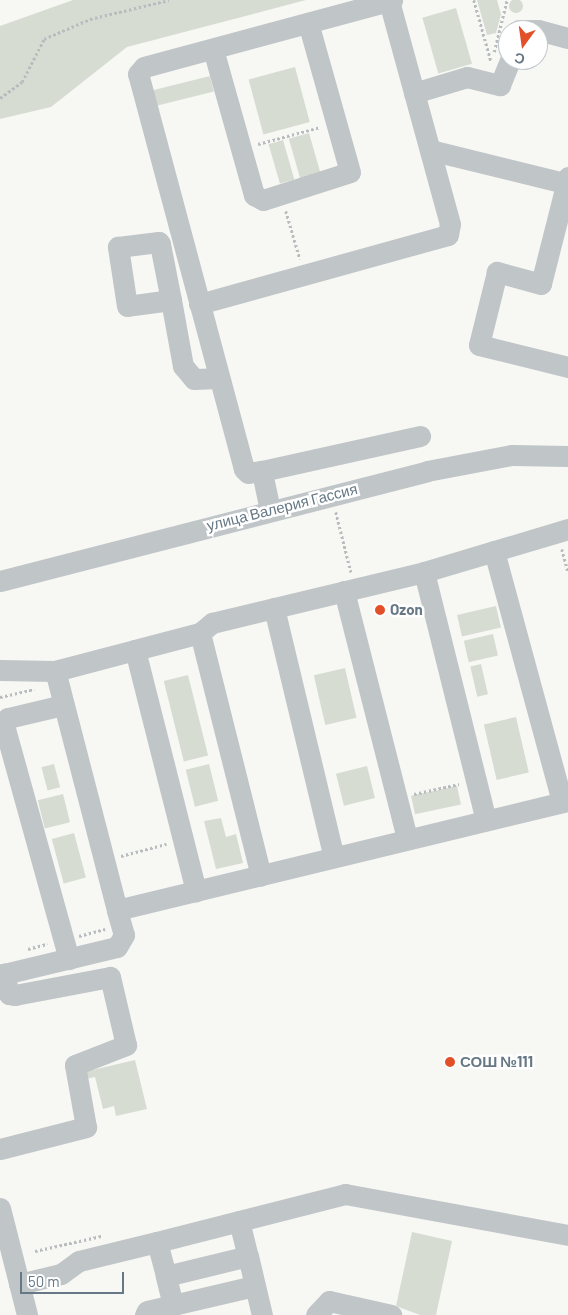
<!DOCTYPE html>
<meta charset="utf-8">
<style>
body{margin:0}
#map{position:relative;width:568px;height:1315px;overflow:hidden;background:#f7f7f4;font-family:Barlow,sans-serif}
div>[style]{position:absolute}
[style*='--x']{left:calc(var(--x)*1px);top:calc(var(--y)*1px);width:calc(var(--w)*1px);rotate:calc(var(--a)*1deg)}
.green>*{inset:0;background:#d7dcd3;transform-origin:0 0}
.round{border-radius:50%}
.path>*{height:2.5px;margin-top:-1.25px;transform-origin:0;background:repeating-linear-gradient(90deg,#b8bcbf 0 2.5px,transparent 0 5px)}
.minor>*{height:21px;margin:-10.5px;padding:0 10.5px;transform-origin:10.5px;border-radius:10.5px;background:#c0c5c8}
.dots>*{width:14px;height:14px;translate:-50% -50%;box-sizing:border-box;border:2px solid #fff;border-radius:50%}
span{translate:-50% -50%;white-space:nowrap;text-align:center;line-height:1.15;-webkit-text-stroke:5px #fff;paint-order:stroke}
.street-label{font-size:15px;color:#667885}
.poi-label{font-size:15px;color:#667885;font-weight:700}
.left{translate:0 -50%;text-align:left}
.north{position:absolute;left:498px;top:20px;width:50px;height:50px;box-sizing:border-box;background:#fff;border:1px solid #c2c9ce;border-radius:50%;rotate:194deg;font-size:14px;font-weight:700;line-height:20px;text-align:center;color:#667885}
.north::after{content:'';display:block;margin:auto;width:18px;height:22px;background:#e2502a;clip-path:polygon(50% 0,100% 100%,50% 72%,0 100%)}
.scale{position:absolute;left:20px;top:1272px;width:104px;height:22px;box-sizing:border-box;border:2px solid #667885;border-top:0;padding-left:6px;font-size:15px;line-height:18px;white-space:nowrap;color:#667885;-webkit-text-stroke:4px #fff;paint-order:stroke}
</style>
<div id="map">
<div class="green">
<i class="round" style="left:509px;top:-1px;width:14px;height:14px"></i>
<i style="clip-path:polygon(73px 0,306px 0,127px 47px,51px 107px,0 119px,0 26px)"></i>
<i style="clip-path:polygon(477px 0,497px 0,501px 14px,496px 33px,487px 35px)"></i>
<i style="left:456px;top:8px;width:58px;height:35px;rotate:74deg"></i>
<i style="left:295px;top:67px;width:57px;height:48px;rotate:75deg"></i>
<i style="left:210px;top:76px;width:16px;height:59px;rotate:76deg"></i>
<i style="left:309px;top:133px;width:41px;height:21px;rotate:74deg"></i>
<i style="left:283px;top:140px;width:41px;height:15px;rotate:74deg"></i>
<i style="left:496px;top:606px;width:22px;height:40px;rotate:77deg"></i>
<i style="left:493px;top:634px;width:22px;height:30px;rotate:77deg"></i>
<i style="left:481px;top:664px;width:31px;height:11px;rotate:77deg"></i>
<i style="left:345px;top:668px;width:51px;height:32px;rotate:77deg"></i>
<i style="left:188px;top:675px;width:83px;height:25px;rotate:76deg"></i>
<i style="left:516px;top:717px;width:57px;height:33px;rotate:77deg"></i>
<i style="left:54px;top:764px;width:24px;height:13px;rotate:75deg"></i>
<i style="left:209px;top:764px;width:38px;height:24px;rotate:76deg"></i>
<i style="left:367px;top:766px;width:33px;height:32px;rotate:76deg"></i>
<i style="left:457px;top:786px;width:19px;height:47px;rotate:78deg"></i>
<i style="left:63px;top:794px;width:29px;height:26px;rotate:76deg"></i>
<i style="clip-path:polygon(221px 818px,226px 837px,236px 834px,243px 863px,216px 869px,204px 821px)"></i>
<i style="left:74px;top:833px;width:46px;height:23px;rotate:75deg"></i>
<i style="clip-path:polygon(135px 1060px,147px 1109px,116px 1116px,114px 1106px,103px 1109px,95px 1077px,85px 1079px,84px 1072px)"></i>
<i style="clip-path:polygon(412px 1232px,452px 1241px,436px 1315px,420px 1315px,396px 1306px)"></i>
</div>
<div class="path">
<i style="--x:474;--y:0;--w:63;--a:74.4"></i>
<i style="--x:494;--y:52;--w:54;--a:-76"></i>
<i style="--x:0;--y:98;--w:27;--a:-36"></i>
<i style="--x:22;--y:82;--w:48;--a:-62.9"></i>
<i style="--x:44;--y:39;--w:50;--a:-23.5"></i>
<i style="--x:90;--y:19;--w:81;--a:-13.5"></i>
<i style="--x:258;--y:144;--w:64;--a:-15.3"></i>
<i style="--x:286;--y:211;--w:50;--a:73.7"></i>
<i style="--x:336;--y:512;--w:62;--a:76"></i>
<i style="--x:562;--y:549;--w:24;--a:75"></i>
<i style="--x:0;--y:697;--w:35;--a:-13"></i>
<i style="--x:414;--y:794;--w:46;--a:-12.5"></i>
<i style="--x:121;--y:856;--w:47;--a:-14.9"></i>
<i style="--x:79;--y:936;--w:27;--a:-15"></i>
<i style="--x:28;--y:949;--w:20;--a:-15"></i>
<i style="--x:35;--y:1251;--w:68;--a:-12.8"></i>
</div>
<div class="minor">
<i style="--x:519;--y:30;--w:18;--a:0"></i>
<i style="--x:538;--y:30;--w:31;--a:15"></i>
<i style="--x:213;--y:49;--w:152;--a:74.3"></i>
<i style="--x:254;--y:195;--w:10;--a:29"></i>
<i style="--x:263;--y:200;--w:91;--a:-17.8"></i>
<i style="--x:350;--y:172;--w:155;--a:-105.7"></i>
<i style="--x:414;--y:93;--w:55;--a:-16.8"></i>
<i style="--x:467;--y:77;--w:34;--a:14"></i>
<i style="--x:500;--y:85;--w:27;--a:-68"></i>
<i style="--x:430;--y:150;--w:142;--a:13.8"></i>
<i style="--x:568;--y:177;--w:110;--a:104.2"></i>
<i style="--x:541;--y:284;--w:46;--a:-164.7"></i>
<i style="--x:497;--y:272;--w:75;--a:103.9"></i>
<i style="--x:479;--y:345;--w:92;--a:13.9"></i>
<i style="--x:171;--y:300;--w:44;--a:172.2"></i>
<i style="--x:127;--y:306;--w:60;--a:-98.7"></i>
<i style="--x:118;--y:247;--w:41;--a:-7"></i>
<i style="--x:159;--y:242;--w:2;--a:63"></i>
<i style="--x:160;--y:244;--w:57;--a:78.9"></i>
<i style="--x:171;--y:300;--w:67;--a:79.7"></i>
<i style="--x:183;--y:366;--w:17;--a:50"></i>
<i style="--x:194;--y:379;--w:25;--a:-2"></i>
<i style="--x:199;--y:304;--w:258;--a:-15.5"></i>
<i style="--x:448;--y:235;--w:11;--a:-80"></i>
<i style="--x:450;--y:224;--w:231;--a:-105.3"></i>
<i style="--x:262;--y:471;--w:162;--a:-12.5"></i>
<i style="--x:270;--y:510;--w:40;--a:-102"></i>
<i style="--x:262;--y:471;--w:14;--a:172"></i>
<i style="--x:248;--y:473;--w:6;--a:-135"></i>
<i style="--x:244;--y:469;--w:409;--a:-105"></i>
<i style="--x:138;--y:74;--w:9;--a:-49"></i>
<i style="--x:144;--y:67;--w:257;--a:-15.1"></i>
<i style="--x:494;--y:551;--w:260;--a:74.8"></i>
<i style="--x:562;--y:802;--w:6;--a:-18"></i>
<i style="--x:424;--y:572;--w:256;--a:76"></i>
<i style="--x:0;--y:581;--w:441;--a:-14.4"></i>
<i style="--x:427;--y:471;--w:86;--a:-10.7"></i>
<i style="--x:512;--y:455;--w:56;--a:1"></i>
<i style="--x:344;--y:591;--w:256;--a:75.7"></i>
<i style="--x:274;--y:608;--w:256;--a:76.5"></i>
<i style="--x:200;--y:633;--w:250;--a:75.9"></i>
<i style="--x:135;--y:650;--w:67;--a:-14.7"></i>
<i style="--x:200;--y:633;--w:16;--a:-40"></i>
<i style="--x:212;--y:623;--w:218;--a:-13.5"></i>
<i style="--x:424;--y:572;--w:150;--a:-16.6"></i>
<i style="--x:0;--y:670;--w:55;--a:1"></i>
<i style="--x:63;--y:705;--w:57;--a:166.7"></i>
<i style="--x:8;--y:718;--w:8;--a:120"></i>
<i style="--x:4;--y:725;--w:243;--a:74.5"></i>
<i style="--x:117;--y:910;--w:247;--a:-104.5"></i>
<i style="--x:55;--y:671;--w:83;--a:-14.7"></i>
<i style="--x:135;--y:650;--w:249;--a:75.8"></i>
<i style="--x:0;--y:975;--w:120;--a:-13.5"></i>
<i style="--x:117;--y:947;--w:14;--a:-60"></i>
<i style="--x:124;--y:935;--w:26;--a:-106"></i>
<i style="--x:117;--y:910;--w:458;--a:-13.6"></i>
<i style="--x:0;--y:1149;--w:89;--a:-14.3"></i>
<i style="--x:86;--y:1127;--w:63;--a:-100.1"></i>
<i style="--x:75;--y:1065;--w:55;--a:-21.4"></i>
<i style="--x:126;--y:1045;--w:70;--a:-103.2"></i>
<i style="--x:110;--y:977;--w:97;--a:169.3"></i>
<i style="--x:15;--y:995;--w:6;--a:-171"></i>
<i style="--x:9;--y:994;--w:21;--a:-104"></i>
<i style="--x:0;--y:1208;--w:110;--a:75.8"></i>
<i style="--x:239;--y:1221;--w:36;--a:76"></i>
<i style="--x:157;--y:1242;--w:194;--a:-14.3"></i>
<i style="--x:345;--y:1194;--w:227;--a:10.4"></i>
<i style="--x:19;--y:1284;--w:43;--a:-13.4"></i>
<i style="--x:61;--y:1274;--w:22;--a:-36"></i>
<i style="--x:79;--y:1261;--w:80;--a:-13.7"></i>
<i style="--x:157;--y:1242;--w:35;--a:75"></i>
<i style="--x:166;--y:1276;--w:84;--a:-13.7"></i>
<i style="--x:248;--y:1256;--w:61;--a:76.7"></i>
<i style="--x:173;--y:1305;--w:83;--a:-13.2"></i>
<i style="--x:145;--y:1315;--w:4;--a:-63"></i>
<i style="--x:147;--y:1311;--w:27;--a:-13"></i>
<i style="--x:173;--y:1305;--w:30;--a:-104"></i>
<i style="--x:316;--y:1315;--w:19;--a:-47"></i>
<i style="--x:329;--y:1301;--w:64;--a:12.7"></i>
</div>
<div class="dots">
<i style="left:380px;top:610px;background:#e2502a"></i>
<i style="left:450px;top:1062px;background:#e2502a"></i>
</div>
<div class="street-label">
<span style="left:282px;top:507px;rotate:-14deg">улица Валерия Гассия</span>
</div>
<div class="poi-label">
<span class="left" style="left:390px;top:610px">Ozon</span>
<span class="left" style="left:460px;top:1062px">СОШ №111</span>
</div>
<div class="north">С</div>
<div class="scale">50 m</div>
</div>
